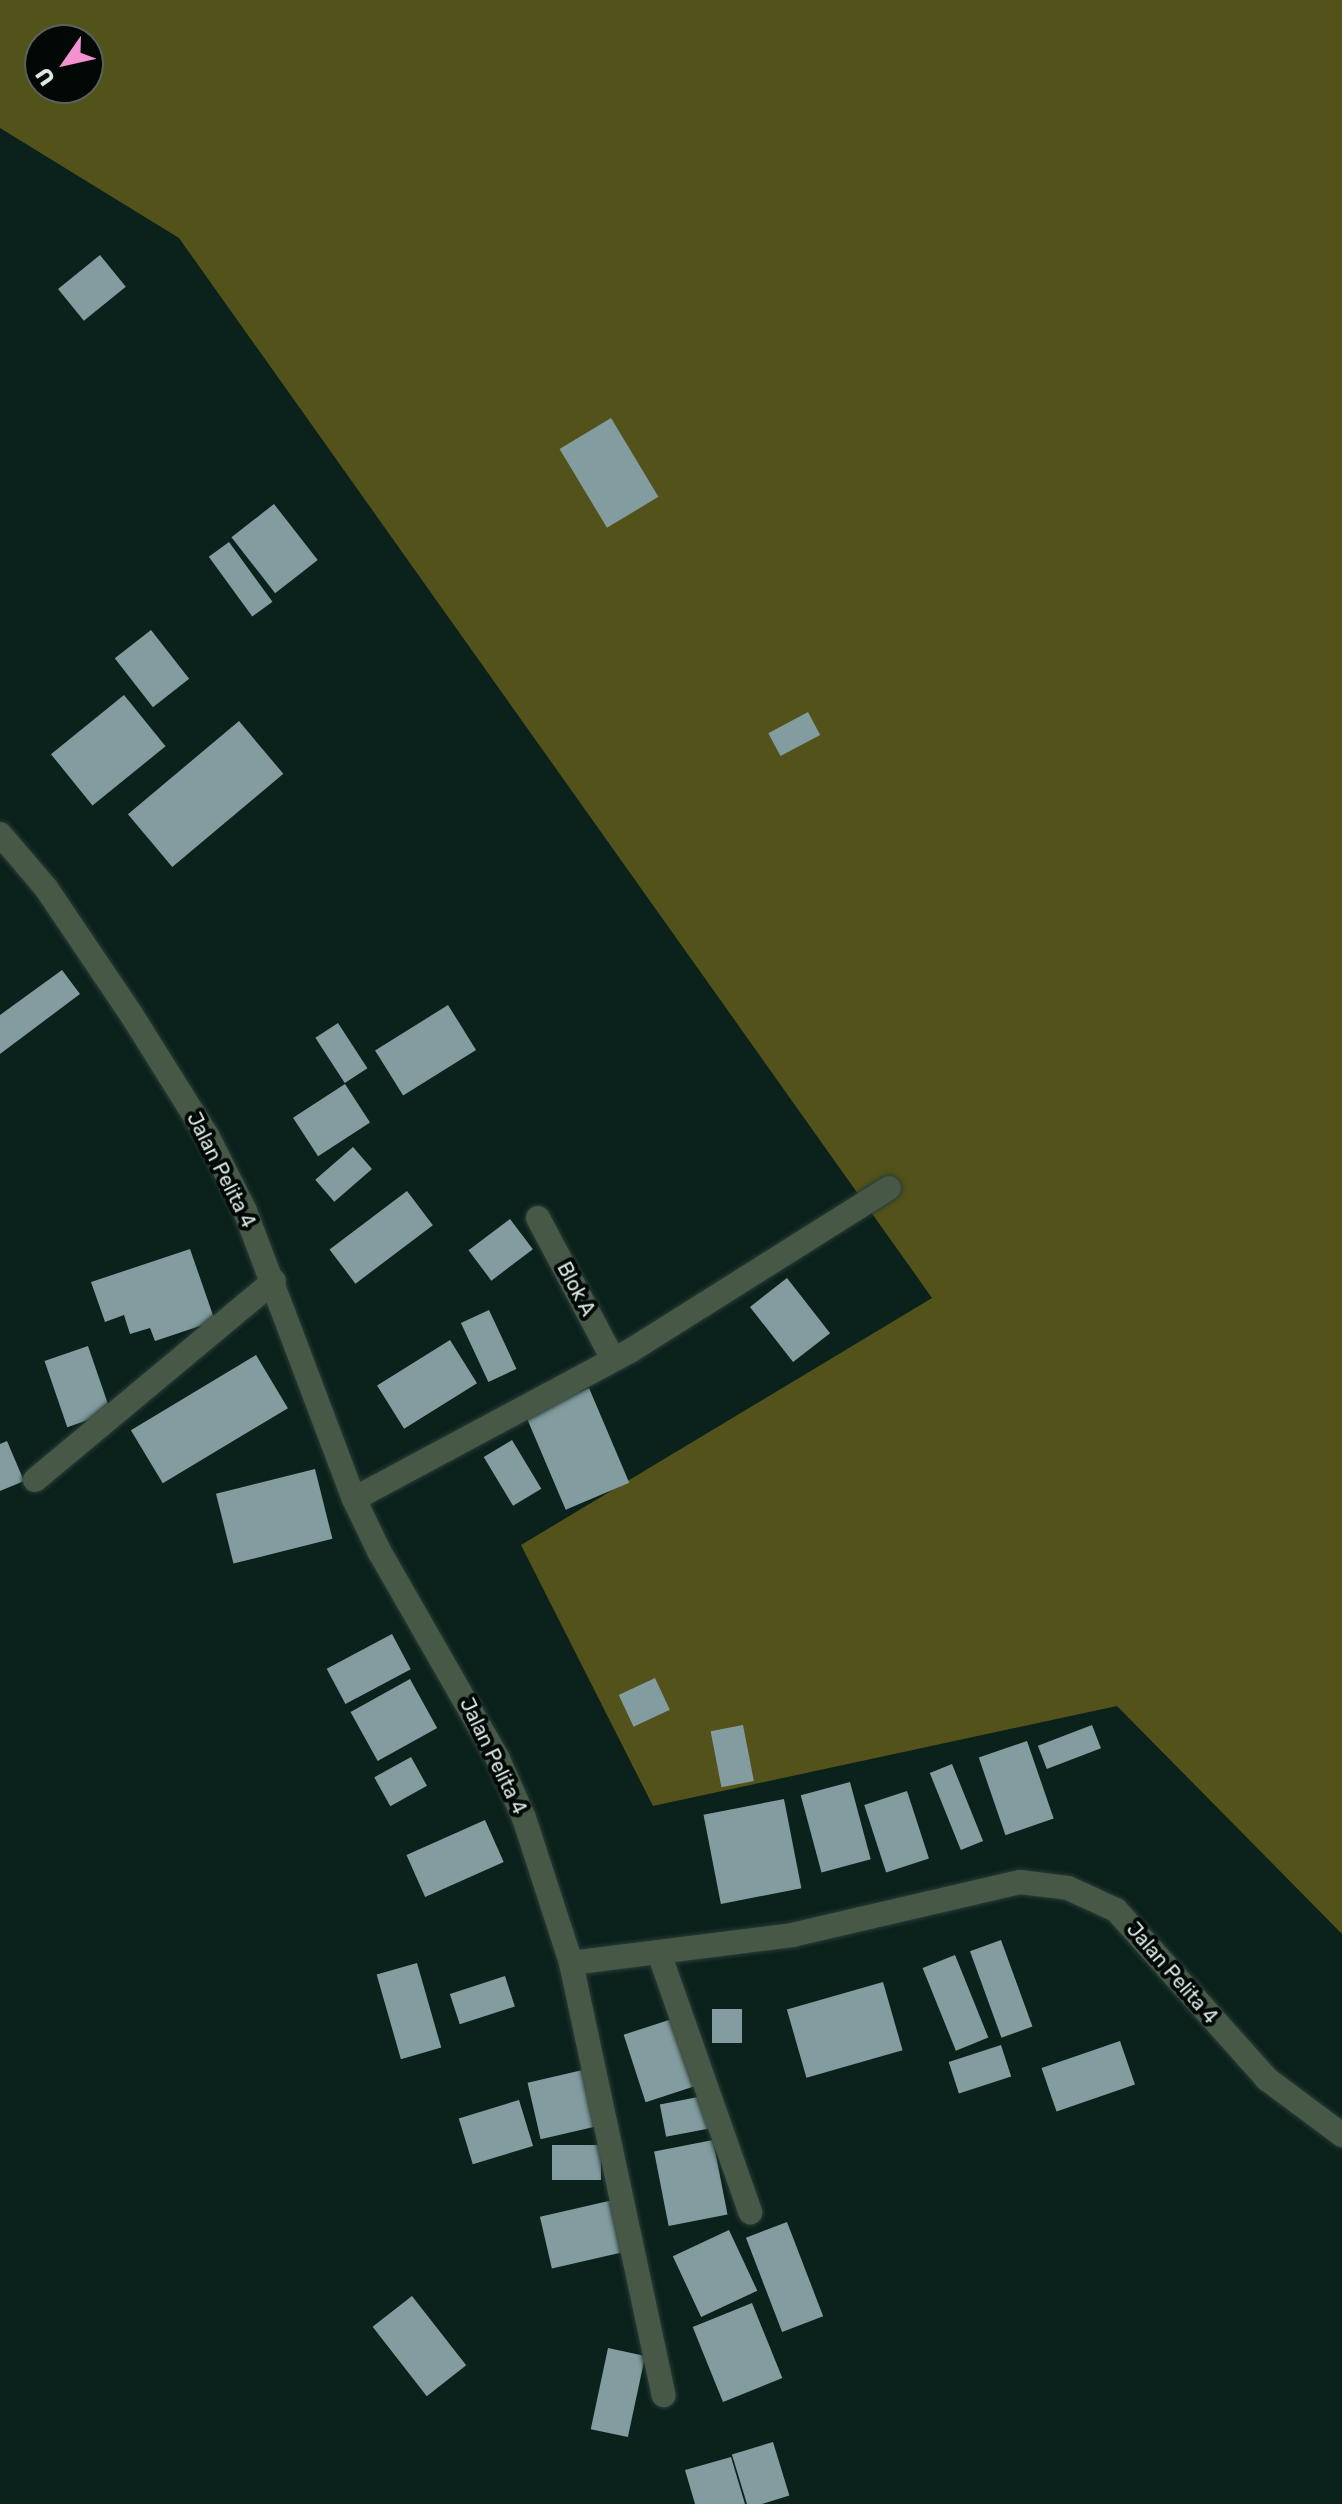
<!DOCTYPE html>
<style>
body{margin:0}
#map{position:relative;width:1342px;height:2504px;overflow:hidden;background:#0b211b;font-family:Rubik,sans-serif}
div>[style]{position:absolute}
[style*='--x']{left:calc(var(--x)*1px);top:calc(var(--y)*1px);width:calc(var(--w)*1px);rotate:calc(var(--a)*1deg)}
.forest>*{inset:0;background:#53521a}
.building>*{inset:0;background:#829ca0;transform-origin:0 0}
.roads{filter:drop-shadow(0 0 2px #283d37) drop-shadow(0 0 2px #283d37)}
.minor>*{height:24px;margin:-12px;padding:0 12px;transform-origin:12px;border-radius:12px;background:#485846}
span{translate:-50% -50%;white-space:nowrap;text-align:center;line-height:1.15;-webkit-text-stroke:8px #020806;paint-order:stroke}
.street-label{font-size:20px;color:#dbe8e4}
.north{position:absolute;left:24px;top:24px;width:80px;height:80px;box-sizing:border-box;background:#020806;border:2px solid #59625f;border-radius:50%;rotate:236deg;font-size:22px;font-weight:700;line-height:32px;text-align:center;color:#dbe8e4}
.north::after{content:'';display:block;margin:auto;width:28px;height:36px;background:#f590d1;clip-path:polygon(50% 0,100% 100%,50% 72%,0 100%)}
</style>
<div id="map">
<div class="forest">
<i style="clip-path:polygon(evenodd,0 0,1342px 0,1342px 1934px,1117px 1706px,653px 1806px,521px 1545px,932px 1298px,179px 238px,0 128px,0 0,40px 40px,88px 40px,88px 88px,40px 88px,40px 40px)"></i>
</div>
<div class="building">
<i style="left:100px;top:255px;width:41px;height:54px;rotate:51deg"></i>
<i style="left:611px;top:418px;width:92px;height:60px;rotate:59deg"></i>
<i style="left:274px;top:504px;width:71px;height:54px;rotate:52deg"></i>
<i style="left:229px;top:542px;width:74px;height:25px;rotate:54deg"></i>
<i style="left:151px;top:630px;width:62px;height:46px;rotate:52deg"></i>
<i style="left:124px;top:695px;width:66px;height:94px;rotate:51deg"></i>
<i style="left:808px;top:712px;width:26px;height:45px;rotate:62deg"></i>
<i style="left:239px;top:721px;width:69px;height:145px;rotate:50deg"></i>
<i style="clip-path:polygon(62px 970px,80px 994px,0 1054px,0 1015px)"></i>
<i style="left:448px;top:1005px;width:53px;height:86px;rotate:58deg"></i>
<i style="left:338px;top:1023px;width:54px;height:27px;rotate:57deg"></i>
<i style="left:345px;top:1084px;width:46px;height:62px;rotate:57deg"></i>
<i style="left:353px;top:1147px;width:29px;height:50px;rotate:49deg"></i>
<i style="left:407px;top:1191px;width:43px;height:97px;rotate:53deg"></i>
<i style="left:510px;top:1219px;width:38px;height:52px;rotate:53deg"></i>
<i style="clip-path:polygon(190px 1249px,215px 1321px,155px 1341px,150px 1328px,130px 1334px,124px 1315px,105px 1322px,91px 1282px)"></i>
<i style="left:787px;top:1278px;width:70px;height:47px;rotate:52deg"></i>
<i style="left:489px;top:1310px;width:65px;height:31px;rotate:65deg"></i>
<i style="left:450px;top:1340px;width:51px;height:86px;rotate:58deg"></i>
<i style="left:88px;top:1346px;width:70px;height:46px;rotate:71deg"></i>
<i style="left:256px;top:1355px;width:62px;height:146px;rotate:59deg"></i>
<i style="left:589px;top:1388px;width:103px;height:69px;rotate:67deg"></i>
<i style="left:512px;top:1440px;width:57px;height:33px;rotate:59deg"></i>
<i style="clip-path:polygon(7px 1441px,24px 1481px,0 1491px,0 1444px)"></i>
<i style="left:315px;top:1469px;width:72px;height:102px;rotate:76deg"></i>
<i style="left:392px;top:1634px;width:40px;height:74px;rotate:62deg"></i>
<i style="left:655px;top:1678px;width:35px;height:40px;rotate:65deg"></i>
<i style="left:410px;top:1679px;width:56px;height:68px;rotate:61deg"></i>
<i style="left:743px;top:1725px;width:57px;height:33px;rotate:79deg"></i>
<i style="left:1092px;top:1725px;width:25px;height:58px;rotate:69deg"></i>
<i style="left:1027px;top:1741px;width:82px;height:51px;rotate:71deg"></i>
<i style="left:411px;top:1757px;width:33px;height:42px;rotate:61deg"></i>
<i style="left:952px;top:1764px;width:83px;height:24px;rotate:68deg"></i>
<i style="left:850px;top:1782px;width:80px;height:51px;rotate:75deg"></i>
<i style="left:907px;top:1791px;width:71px;height:45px;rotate:72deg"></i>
<i style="left:784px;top:1799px;width:91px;height:82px;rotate:79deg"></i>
<i style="left:485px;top:1820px;width:46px;height:86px;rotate:66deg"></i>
<i style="left:1001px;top:1940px;width:92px;height:33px;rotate:70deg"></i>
<i style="left:955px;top:1955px;width:89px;height:35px;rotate:68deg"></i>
<i style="left:417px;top:1963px;width:88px;height:42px;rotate:74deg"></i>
<i style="left:505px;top:1976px;width:32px;height:58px;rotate:72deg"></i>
<i style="left:883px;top:1982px;width:71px;height:100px;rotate:74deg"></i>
<i style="left:712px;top:2009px;width:30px;height:34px"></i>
<i style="left:675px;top:2018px;width:71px;height:54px;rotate:72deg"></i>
<i style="left:1120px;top:2041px;width:46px;height:83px;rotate:71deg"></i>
<i style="left:1001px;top:2045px;width:33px;height:55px;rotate:72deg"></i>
<i style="left:587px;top:2069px;width:58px;height:61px;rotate:77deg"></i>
<i style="left:703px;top:2096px;width:33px;height:44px;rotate:79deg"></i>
<i style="left:519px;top:2100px;width:48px;height:63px;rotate:73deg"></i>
<i style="left:713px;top:2140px;width:76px;height:60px;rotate:79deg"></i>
<i style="left:552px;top:2145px;width:49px;height:35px"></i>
<i style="left:613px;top:2200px;width:53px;height:75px;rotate:77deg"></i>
<i style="left:787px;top:2222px;width:101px;height:44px;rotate:69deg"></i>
<i style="left:729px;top:2230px;width:67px;height:62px;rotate:65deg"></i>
<i style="left:412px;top:2296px;width:88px;height:50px;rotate:52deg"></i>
<i style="left:752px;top:2303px;width:81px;height:64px;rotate:68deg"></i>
<i style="left:608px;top:2348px;width:38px;height:83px;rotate:12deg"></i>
<i style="left:773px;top:2442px;width:56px;height:43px;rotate:73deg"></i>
<i style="clip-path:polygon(731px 2457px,745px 2504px,695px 2504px,685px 2470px)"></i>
</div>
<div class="roads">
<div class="minor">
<i style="--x:0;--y:834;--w:71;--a:49.6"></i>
<i style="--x:46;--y:888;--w:152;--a:56"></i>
<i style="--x:131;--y:1014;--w:145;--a:58"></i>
<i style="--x:208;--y:1137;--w:83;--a:63.4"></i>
<i style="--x:245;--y:1211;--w:308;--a:69.3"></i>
<i style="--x:354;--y:1499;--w:58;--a:64.3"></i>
<i style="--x:379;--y:1551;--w:240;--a:60.2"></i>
<i style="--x:498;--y:1759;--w:64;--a:66.2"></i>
<i style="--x:524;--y:1818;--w:152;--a:72"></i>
<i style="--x:571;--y:1963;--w:223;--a:-7.2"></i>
<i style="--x:792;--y:1935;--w:234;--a:-13.1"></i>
<i style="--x:1020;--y:1882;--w:48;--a:7.1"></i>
<i style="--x:1068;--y:1888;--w:53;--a:24.6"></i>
<i style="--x:1116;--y:1910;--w:227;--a:48.2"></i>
<i style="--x:1267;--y:2079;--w:94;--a:36.7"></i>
<i style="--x:538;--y:1218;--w:160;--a:62"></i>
<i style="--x:35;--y:1480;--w:311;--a:-39.8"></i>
<i style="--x:354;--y:1499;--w:313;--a:-28.2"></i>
<i style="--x:630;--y:1351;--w:306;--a:-32.2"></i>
<i style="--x:659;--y:1953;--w:275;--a:70.6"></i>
<i style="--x:571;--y:1963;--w:442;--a:77.9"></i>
</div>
</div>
<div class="street-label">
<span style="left:221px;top:1170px;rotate:63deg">Jalan Pelita 4</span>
<span style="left:576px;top:1289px;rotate:62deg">Blok A</span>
<span style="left:493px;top:1756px;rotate:64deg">Jalan Pelita 4</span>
<span style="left:1172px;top:1973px;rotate:49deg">Jalan Pelita 4</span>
</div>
<div class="north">U</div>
</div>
